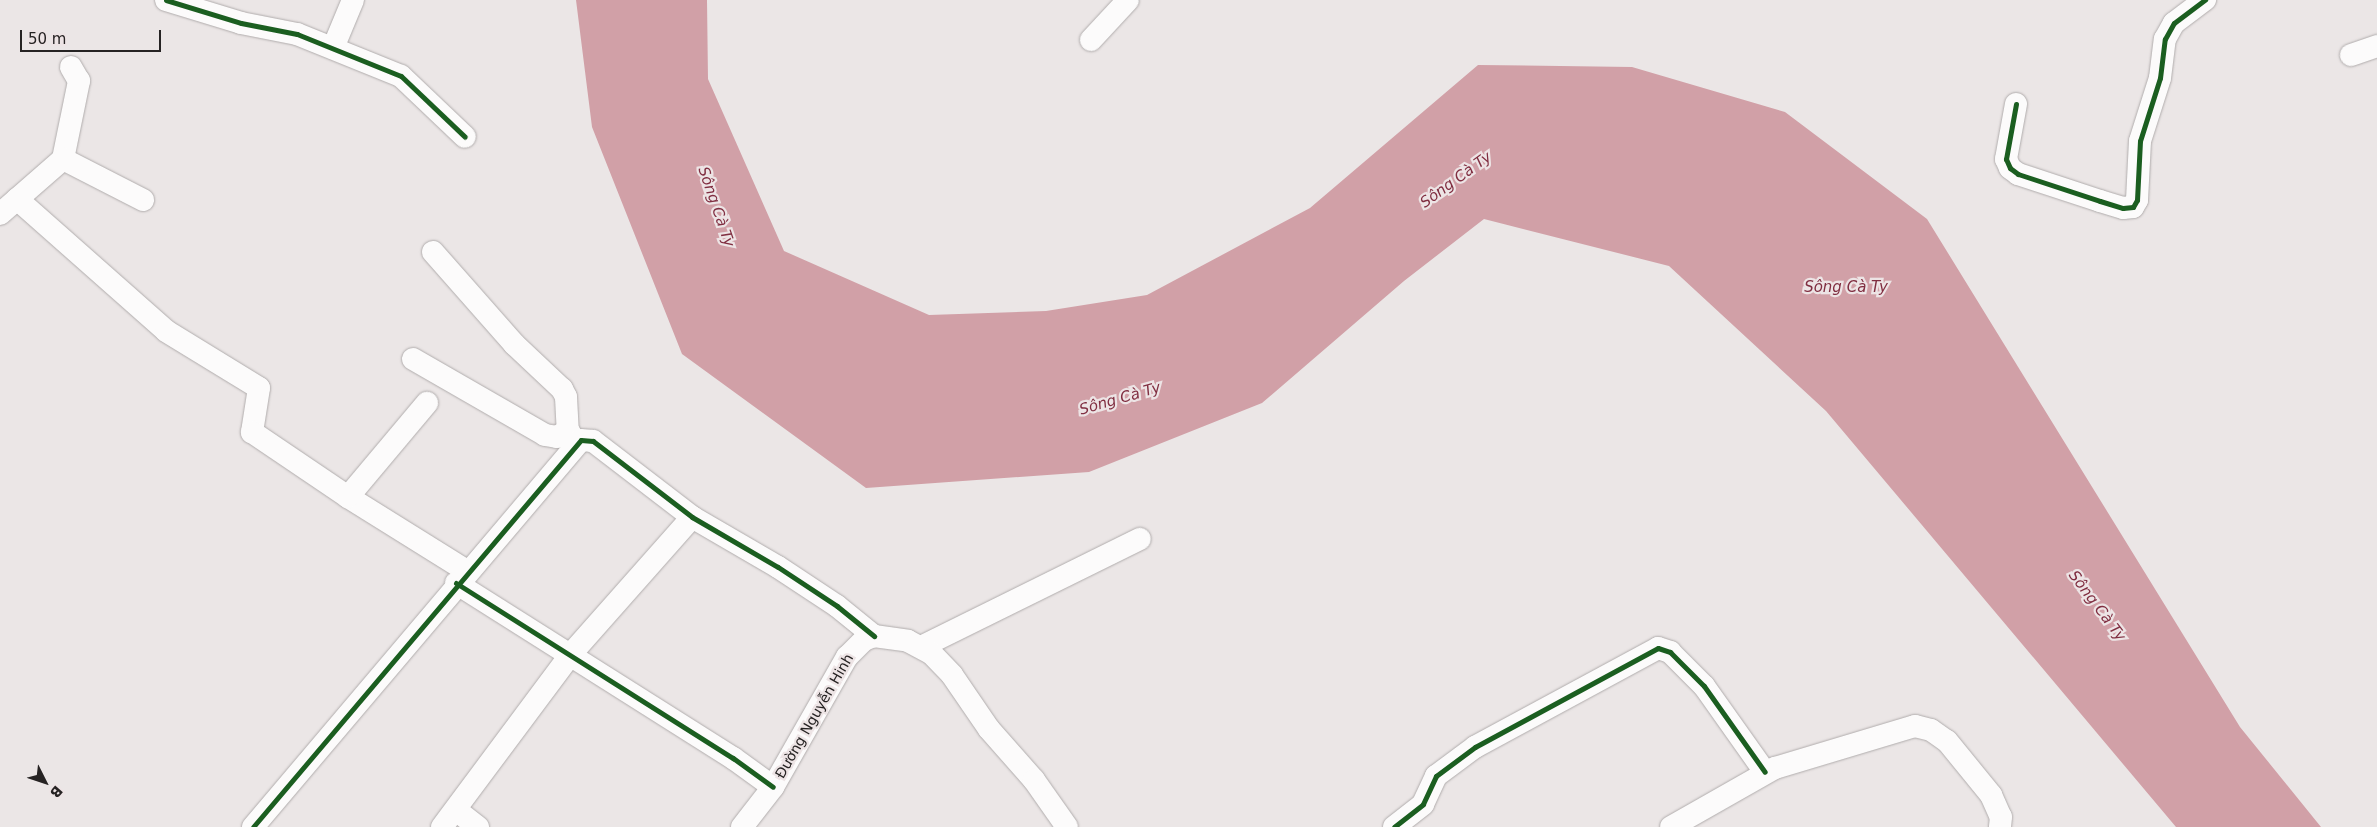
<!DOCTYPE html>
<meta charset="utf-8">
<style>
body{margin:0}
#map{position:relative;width:2377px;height:827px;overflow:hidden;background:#ebe6e6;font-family:"DejaVu Sans",sans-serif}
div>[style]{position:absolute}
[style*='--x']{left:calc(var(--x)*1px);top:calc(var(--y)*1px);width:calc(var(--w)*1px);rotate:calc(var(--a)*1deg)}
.water>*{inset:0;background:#d1a0a7}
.roads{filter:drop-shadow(0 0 1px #b0acac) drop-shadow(0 0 1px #b0acac)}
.minor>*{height:22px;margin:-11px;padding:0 11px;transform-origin:11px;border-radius:11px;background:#fcfbfb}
.cycleway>*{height:5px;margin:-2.5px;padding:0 2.5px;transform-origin:2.5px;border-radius:2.5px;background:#1b5e20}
span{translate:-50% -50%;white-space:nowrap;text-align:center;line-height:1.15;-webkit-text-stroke:4.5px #ede4e5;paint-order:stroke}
.street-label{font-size:14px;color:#262323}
.water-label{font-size:15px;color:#802e41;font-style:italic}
.north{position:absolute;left:20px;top:757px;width:50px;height:50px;-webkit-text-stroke:4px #ede4e5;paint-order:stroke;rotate:131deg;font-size:14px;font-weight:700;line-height:20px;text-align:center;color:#262323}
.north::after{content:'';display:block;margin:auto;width:18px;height:22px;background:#262323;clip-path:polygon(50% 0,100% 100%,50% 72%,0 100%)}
.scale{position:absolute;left:20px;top:30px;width:141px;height:22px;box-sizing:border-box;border:2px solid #262323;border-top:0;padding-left:6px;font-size:15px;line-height:18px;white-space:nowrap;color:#262323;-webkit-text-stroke:4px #ede4e5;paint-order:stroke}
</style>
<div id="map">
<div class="water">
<i style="clip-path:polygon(576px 0,707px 0,708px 79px,784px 251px,929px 315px,1046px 311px,1147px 295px,1310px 208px,1478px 65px,1632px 67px,1785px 112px,1927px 219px,2240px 727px,2321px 827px,2176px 827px,1826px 411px,1669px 266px,1484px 219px,1404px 281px,1262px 403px,1089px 472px,866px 488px,682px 354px,592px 127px)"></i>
</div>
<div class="roads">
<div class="minor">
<i style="--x:166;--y:0;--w:78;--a:17"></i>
<i style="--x:241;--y:23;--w:57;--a:11.1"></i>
<i style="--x:297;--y:34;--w:112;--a:22"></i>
<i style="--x:401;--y:76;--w:88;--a:43.6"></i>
<i style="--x:1091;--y:40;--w:54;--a:-47.2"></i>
<i style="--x:333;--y:48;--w:52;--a:-67.4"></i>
<i style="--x:2351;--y:55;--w:28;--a:-19"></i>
<i style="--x:2016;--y:104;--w:56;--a:100.3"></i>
<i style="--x:2006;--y:159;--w:10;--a:66"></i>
<i style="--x:2010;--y:168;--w:10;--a:37"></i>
<i style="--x:2018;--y:174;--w:86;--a:18.2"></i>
<i style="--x:2100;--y:201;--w:24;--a:17"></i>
<i style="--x:2123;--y:208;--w:10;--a:-6"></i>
<i style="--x:2133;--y:207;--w:8;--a:-60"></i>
<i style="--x:2137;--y:200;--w:59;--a:-87.1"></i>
<i style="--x:2140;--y:141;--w:66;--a:-72.4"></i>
<i style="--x:2160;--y:78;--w:39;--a:-83"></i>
<i style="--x:2165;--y:39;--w:18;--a:-61"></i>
<i style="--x:2174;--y:23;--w:39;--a:-37"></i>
<i style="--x:63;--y:159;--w:80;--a:-78.4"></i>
<i style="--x:79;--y:81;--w:16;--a:-120"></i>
<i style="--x:17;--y:199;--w:199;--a:41.5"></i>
<i style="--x:166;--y:331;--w:109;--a:31.5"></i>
<i style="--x:259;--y:388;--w:45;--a:99"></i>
<i style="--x:252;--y:432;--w:116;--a:34.1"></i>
<i style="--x:348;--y:497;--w:140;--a:31.9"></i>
<i style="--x:0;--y:214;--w:84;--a:-41.1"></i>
<i style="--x:63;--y:159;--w:90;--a:27.1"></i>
<i style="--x:433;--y:252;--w:123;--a:48.6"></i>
<i style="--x:514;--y:344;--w:66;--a:43.2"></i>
<i style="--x:562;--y:389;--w:9;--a:63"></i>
<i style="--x:566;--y:397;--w:33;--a:87"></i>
<i style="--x:568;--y:430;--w:15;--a:58"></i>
<i style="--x:413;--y:359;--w:152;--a:29.9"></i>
<i style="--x:545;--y:435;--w:12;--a:9"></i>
<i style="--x:557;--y:437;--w:13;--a:-32"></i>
<i style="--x:348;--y:497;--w:123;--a:-50"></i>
<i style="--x:456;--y:583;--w:328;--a:32.3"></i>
<i style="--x:733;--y:758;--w:49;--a:35.9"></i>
<i style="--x:921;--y:647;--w:244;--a:-26.3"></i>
<i style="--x:456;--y:810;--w:28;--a:38"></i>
<i style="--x:253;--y:827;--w:507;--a:-49.72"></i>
<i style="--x:581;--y:440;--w:12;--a:5"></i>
<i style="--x:593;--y:441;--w:125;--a:37.5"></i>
<i style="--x:692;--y:517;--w:99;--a:30.2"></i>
<i style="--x:778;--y:567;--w:71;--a:33.5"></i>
<i style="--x:837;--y:606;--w:48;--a:39"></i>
<i style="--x:442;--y:827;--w:216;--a:-53.3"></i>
<i style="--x:571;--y:654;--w:183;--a:-48.5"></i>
<i style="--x:742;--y:827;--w:51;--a:-52.2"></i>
<i style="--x:773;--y:787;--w:150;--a:-60.4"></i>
<i style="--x:847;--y:657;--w:24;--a:-45"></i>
<i style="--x:864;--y:640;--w:11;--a:-22"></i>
<i style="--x:874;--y:636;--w:34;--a:8"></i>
<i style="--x:908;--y:641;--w:26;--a:28"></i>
<i style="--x:931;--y:653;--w:30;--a:46"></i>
<i style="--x:952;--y:675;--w:65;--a:55.6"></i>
<i style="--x:989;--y:729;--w:68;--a:48.6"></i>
<i style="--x:1034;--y:780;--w:57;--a:54.9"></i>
<i style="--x:1394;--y:827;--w:37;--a:-38"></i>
<i style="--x:1423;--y:804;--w:31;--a:-65"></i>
<i style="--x:1436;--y:776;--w:49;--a:-36.6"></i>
<i style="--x:1475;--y:747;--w:208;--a:-28.4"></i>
<i style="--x:1658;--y:648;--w:13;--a:18"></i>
<i style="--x:1670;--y:652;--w:48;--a:45"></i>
<i style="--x:1704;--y:686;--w:105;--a:54.7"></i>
<i style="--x:1671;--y:827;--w:120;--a:-29.6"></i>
<i style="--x:1775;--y:768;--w:146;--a:-16.7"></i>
<i style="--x:1915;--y:726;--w:16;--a:14"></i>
<i style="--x:1931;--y:730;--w:19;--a:35"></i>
<i style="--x:1947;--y:741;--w:70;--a:50.8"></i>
<i style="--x:1991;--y:795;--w:24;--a:66"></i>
<i style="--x:2001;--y:817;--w:10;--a:96"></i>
</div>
</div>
<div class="cycleway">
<i style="--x:166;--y:0;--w:78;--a:17"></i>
<i style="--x:241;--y:23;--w:57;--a:11.1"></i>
<i style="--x:297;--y:34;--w:112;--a:22"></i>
<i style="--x:401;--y:76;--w:88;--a:43.6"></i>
<i style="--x:2016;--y:104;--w:56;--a:100.3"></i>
<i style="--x:2006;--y:159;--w:10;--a:66"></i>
<i style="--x:2010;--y:168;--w:10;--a:37"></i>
<i style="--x:2018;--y:174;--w:86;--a:18.2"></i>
<i style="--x:2100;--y:201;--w:24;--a:17"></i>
<i style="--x:2123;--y:208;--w:10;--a:-6"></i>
<i style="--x:2133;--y:207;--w:8;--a:-60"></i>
<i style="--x:2137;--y:200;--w:59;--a:-87.1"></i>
<i style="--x:2140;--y:141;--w:66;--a:-72.4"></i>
<i style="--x:2160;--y:78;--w:39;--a:-83"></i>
<i style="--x:2165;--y:39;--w:18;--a:-61"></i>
<i style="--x:2174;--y:23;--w:39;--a:-37"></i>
<i style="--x:456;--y:583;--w:328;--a:32.3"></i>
<i style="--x:733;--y:758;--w:49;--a:35.9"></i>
<i style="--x:253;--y:827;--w:507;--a:-49.72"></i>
<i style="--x:581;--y:440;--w:12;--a:5"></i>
<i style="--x:593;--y:441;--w:125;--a:37.5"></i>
<i style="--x:692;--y:517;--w:99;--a:30.2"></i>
<i style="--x:778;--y:567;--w:71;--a:33.5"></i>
<i style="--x:837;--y:606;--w:48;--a:39"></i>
<i style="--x:1394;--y:827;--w:37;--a:-38"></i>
<i style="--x:1423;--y:804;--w:31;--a:-65"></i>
<i style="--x:1436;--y:776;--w:49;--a:-36.6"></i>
<i style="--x:1475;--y:747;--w:208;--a:-28.4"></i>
<i style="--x:1658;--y:648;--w:13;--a:18"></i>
<i style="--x:1670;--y:652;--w:48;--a:45"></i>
<i style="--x:1704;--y:686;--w:105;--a:54.7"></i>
</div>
<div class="street-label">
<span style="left:814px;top:716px;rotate:-60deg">Đường Nguyễn Hinh</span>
</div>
<div class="water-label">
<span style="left:1456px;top:180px;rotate:-36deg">Sông Cà Ty</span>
<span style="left:716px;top:207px;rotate:71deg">Sông Cà Ty</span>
<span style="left:1846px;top:288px">Sông Cà Ty</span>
<span style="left:1120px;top:399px;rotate:-16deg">Sông Cà Ty</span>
<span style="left:2097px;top:606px;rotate:53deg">Sông Cà Ty</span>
</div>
<div class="north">B</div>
<div class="scale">50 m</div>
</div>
